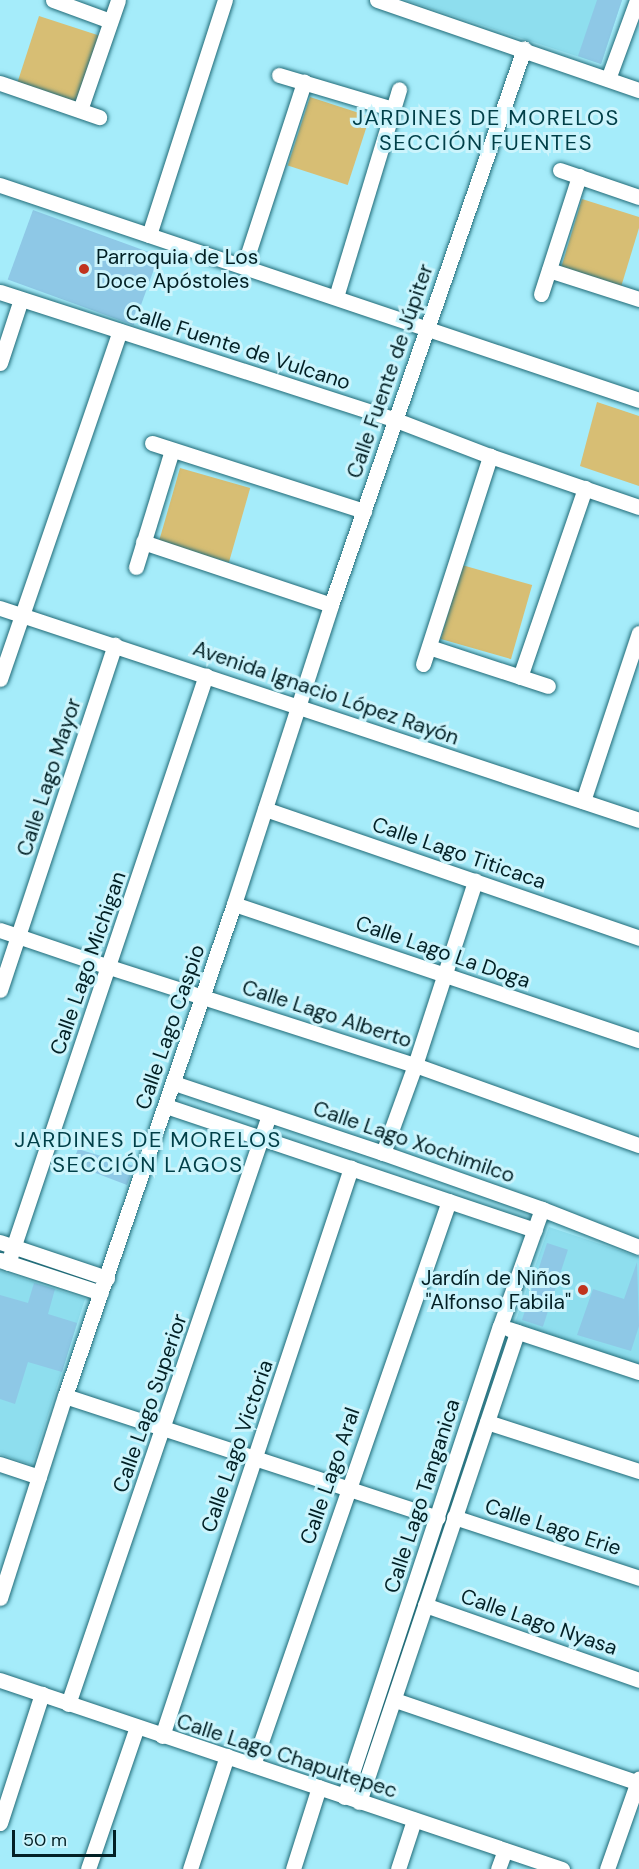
<!DOCTYPE html>
<meta charset="utf-8">
<style>
body{margin:0}
#map{position:relative;width:639px;height:1869px;overflow:hidden;background:#a5ecfa;font-family:"DM Sans",sans-serif}
div>[style]{position:absolute}
[style*='--x']{left:calc(var(--x)*1px);top:calc(var(--y)*1px);width:calc(var(--w)*1px);rotate:calc(var(--a)*1deg)}
.built>*{inset:0;background:#8edeee}
.green>*{inset:0;background:#d7be74;transform-origin:0 0}
.building>*{inset:0;background:#8ec8e6;transform-origin:0 0}
.roads{filter:drop-shadow(0 0 2px #206a77) drop-shadow(0 0 2px #206a77)}
.minor>*{height:15px;margin:-7.5px;padding:0 7.5px;transform-origin:7.5px;border-radius:7.5px;background:#fff}
.dots>*{width:16px;height:16px;translate:-50% -50%;box-sizing:border-box;border:3px solid #cbf4fc;border-radius:50%}
span{translate:-50% -50%;white-space:nowrap;text-align:center;line-height:1.15;-webkit-text-stroke:6px #cbf4fc;paint-order:stroke}
.poi-label{font-size:21px;color:#022025}
.left{translate:0 -50%;text-align:left}
.right{translate:-100% -50%;text-align:right}
.street-label{font-size:21px;color:#022025}
.neighbourhood-label{font-size:22px;color:#003f48;letter-spacing:1.5px}
.scale{position:absolute;left:12px;top:1830px;width:104px;height:27px;box-sizing:border-box;border:3px solid #022025;border-top:0;padding-left:8px;font-size:18px;line-height:21px;white-space:nowrap;color:#022025;-webkit-text-stroke:4px #cbf4fc;paint-order:stroke}
</style>
<div id="map">
<div class="built">
<i style="clip-path:polygon(405px 0,622px 0,601px 64px)"></i>
<i style="clip-path:polygon(549px 1227px,639px 1257px,639px 1366px,515px 1323px)"></i>
<i style="clip-path:polygon(0 1271px,85px 1299px,32px 1465px,0 1454px)"></i>
</div>
<div class="green">
<i style="left:39px;top:16px;width:63px;height:72px;rotate:18deg"></i>
<i style="left:310px;top:97px;width:63px;height:72px;rotate:18deg"></i>
<i style="clip-path:polygon(582px 199px,639px 217px,639px 228px,621px 287px,561px 268px)"></i>
<i style="clip-path:polygon(597px 402px,639px 416px,639px 486px,580px 466px)"></i>
<i style="left:180px;top:468px;width:73px;height:77px;rotate:16deg"></i>
<i style="left:462px;top:565px;width:73px;height:77px;rotate:16deg"></i>
</div>
<div class="building">
<i style="clip-path:polygon(597px 0,622px 0,601px 64px,578px 56px)"></i>
<i style="left:33px;top:210px;width:134px;height:74px;rotate:20deg"></i>
<i style="clip-path:polygon(78px 1149px,134px 1166px,127px 1185px,72px 1164px)"></i>
<i style="left:547px;top:1243px;width:22px;height:81px;rotate:18deg"></i>
<i style="clip-path:polygon(637px 1262px,639px 1326px,631px 1351px,577px 1335px,593px 1289px,624px 1299px)"></i>
<i style="clip-path:polygon(34px 1283px,55px 1289px,48px 1314px,77px 1323px,62px 1372px,28px 1362px,15px 1404px,0 1399px,0 1295px,28px 1303px)"></i>
</div>
<div class="roads">
<div class="minor">
<i style="--x:53;--y:0;--w:61;--a:20.2"></i>
<i style="--x:377;--y:0;--w:277;--a:19"></i>
<i style="--x:279;--y:75;--w:119;--a:16.6"></i>
<i style="--x:608;--y:79;--w:84;--a:-69.8"></i>
<i style="--x:0;--y:83;--w:105;--a:19"></i>
<i style="--x:80;--y:110;--w:116;--a:-70.9"></i>
<i style="--x:560;--y:170;--w:83;--a:18.9"></i>
<i style="--x:0;--y:185;--w:674;--a:18.6"></i>
<i style="--x:149;--y:235;--w:247;--a:-72.1"></i>
<i style="--x:244;--y:266;--w:194;--a:-71.9"></i>
<i style="--x:549;--y:270;--w:95;--a:17.9"></i>
<i style="--x:0;--y:292;--w:416;--a:17.9"></i>
<i style="--x:396;--y:420;--w:101;--a:21"></i>
<i style="--x:490;--y:456;--w:157;--a:18.9"></i>
<i style="--x:541;--y:294;--w:124;--a:-72.1"></i>
<i style="--x:336;--y:297;--w:217;--a:-73.1"></i>
<i style="--x:0;--y:363;--w:67;--a:-71.8"></i>
<i style="--x:152;--y:443;--w:223;--a:17.8"></i>
<i style="--x:143;--y:542;--w:198;--a:18.5"></i>
<i style="--x:136;--y:567;--w:122;--a:-72.9"></i>
<i style="--x:0;--y:608;--w:673;--a:18.35"></i>
<i style="--x:429;--y:647;--w:125;--a:18.1"></i>
<i style="--x:423;--y:664;--w:219;--a:-72.1"></i>
<i style="--x:520;--y:677;--w:200;--a:-71"></i>
<i style="--x:0;--y:679;--w:368;--a:-71"></i>
<i style="--x:583;--y:801;--w:177;--a:-71.6"></i>
<i style="--x:265;--y:809;--w:396;--a:19"></i>
<i style="--x:234;--y:904;--w:427;--a:18.6"></i>
<i style="--x:0;--y:930;--w:115;--a:18.7"></i>
<i style="--x:109;--y:967;--w:321;--a:17.8"></i>
<i style="--x:415;--y:1065;--w:238;--a:19.7"></i>
<i style="--x:0;--y:990;--w:364;--a:-71.6"></i>
<i style="--x:174;--y:1083;--w:220;--a:18.5"></i>
<i style="--x:383;--y:1153;--w:169;--a:19.4"></i>
<i style="--x:542;--y:1209;--w:104;--a:21.4"></i>
<i style="--x:166;--y:1106;--w:389;--a:18.6"></i>
<i style="--x:383;--y:1153;--w:94;--a:-70"></i>
<i style="--x:415;--y:1065;--w:194;--a:-71.9"></i>
<i style="--x:0;--y:1242;--w:113;--a:18.6"></i>
<i style="--x:0;--y:1260;--w:106;--a:18.1"></i>
<i style="--x:8;--y:1263;--w:620;--a:-71.39"></i>
<i style="--x:509;--y:1329;--w:137;--a:18.3"></i>
<i style="--x:65;--y:1396;--w:392;--a:18.1"></i>
<i style="--x:487;--y:1422;--w:160;--a:17.9"></i>
<i style="--x:0;--y:1464;--w:41;--a:18.4"></i>
<i style="--x:454;--y:1517;--w:195;--a:18.2"></i>
<i style="--x:0;--y:1598;--w:212;--a:-72.2"></i>
<i style="--x:65;--y:1396;--w:520;--a:-71.04"></i>
<i style="--x:234;--y:904;--w:314;--a:-72"></i>
<i style="--x:331;--y:605;--w:589;--a:-70.86"></i>
<i style="--x:425;--y:1605;--w:227;--a:19.3"></i>
<i style="--x:0;--y:1680;--w:593;--a:18.59"></i>
<i style="--x:395;--y:1700;--w:258;--a:18.8"></i>
<i style="--x:68;--y:1704;--w:622;--a:-71.16"></i>
<i style="--x:162;--y:1736;--w:599;--a:-71.6"></i>
<i style="--x:253;--y:1765;--w:597;--a:-70.84"></i>
<i style="--x:344;--y:1797;--w:496;--a:-71.7"></i>
<i style="--x:500;--y:1326;--w:124;--a:-70.3"></i>
<i style="--x:359;--y:1802;--w:496;--a:-71.4"></i>
<i style="--x:0;--y:1823;--w:136;--a:-72"></i>
<i style="--x:88;--y:1869;--w:150;--a:-71"></i>
<i style="--x:190;--y:1869;--w:119;--a:-71.9"></i>
<i style="--x:293;--y:1869;--w:86;--a:-72.4"></i>
<i style="--x:398;--y:1869;--w:52;--a:-71.9"></i>
<i style="--x:498;--y:1869;--w:20;--a:-70"></i>
<i style="--x:607;--y:1869;--w:96;--a:-70.6"></i>
</div>
</div>
<div class="dots">
<i style="left:84px;top:269px;background:#c0341e"></i>
<i style="left:583px;top:1290px;background:#c0341e"></i>
</div>
<div class="poi-label">
<span class="left" style="left:96px;top:269px">Parroquia de Los<br>Doce Apóstoles</span>
<span class="right" style="left:571px;top:1290px">Jardín de Niños<br>"Alfonso Fabila"</span>
</div>
<div class="street-label">
<span style="left:238px;top:347px;rotate:18deg">Calle Fuente de Vulcano</span>
<span style="left:390px;top:371px;rotate:-71deg">Calle Fuente de Júpiter</span>
<span style="left:326px;top:693px;rotate:19deg">Avenida Ignacio López Rayón</span>
<span style="left:49px;top:777px;rotate:-72deg">Calle Lago Mayor</span>
<span style="left:459px;top:853px;rotate:19deg">Calle Lago Titicaca</span>
<span style="left:443px;top:952px;rotate:19deg">Calle Lago La Doga</span>
<span style="left:88px;top:963px;rotate:-71deg">Calle Lago Michigan</span>
<span style="left:327px;top:1014px;rotate:18deg">Calle Lago Alberto</span>
<span style="left:170px;top:1027px;rotate:-71deg">Calle Lago Caspio</span>
<span style="left:414px;top:1142px;rotate:19deg">Calle Lago Xochimilco</span>
<span style="left:150px;top:1403px;rotate:-71deg">Calle Lago Superior</span>
<span style="left:237px;top:1446px;rotate:-71deg">Calle Lago Victoria</span>
<span style="left:330px;top:1476px;rotate:-71deg">Calle Lago Aral</span>
<span style="left:422px;top:1496px;rotate:-72deg">Calle Lago Tanganica</span>
<span style="left:553px;top:1527px;rotate:18deg">Calle Lago Erie</span>
<span style="left:539px;top:1622px;rotate:19deg">Calle Lago Nyasa</span>
<span style="left:287px;top:1756px;rotate:18deg">Calle Lago Chapultepec</span>
</div>
<div class="neighbourhood-label">
<span style="left:486px;top:130px">JARDINES DE MORELOS<br>SECCIÓN FUENTES</span>
<span style="left:148px;top:1152px">JARDINES DE MORELOS<br>SECCIÓN LAGOS</span>
</div>
<div class="scale">50 m</div>
</div>
